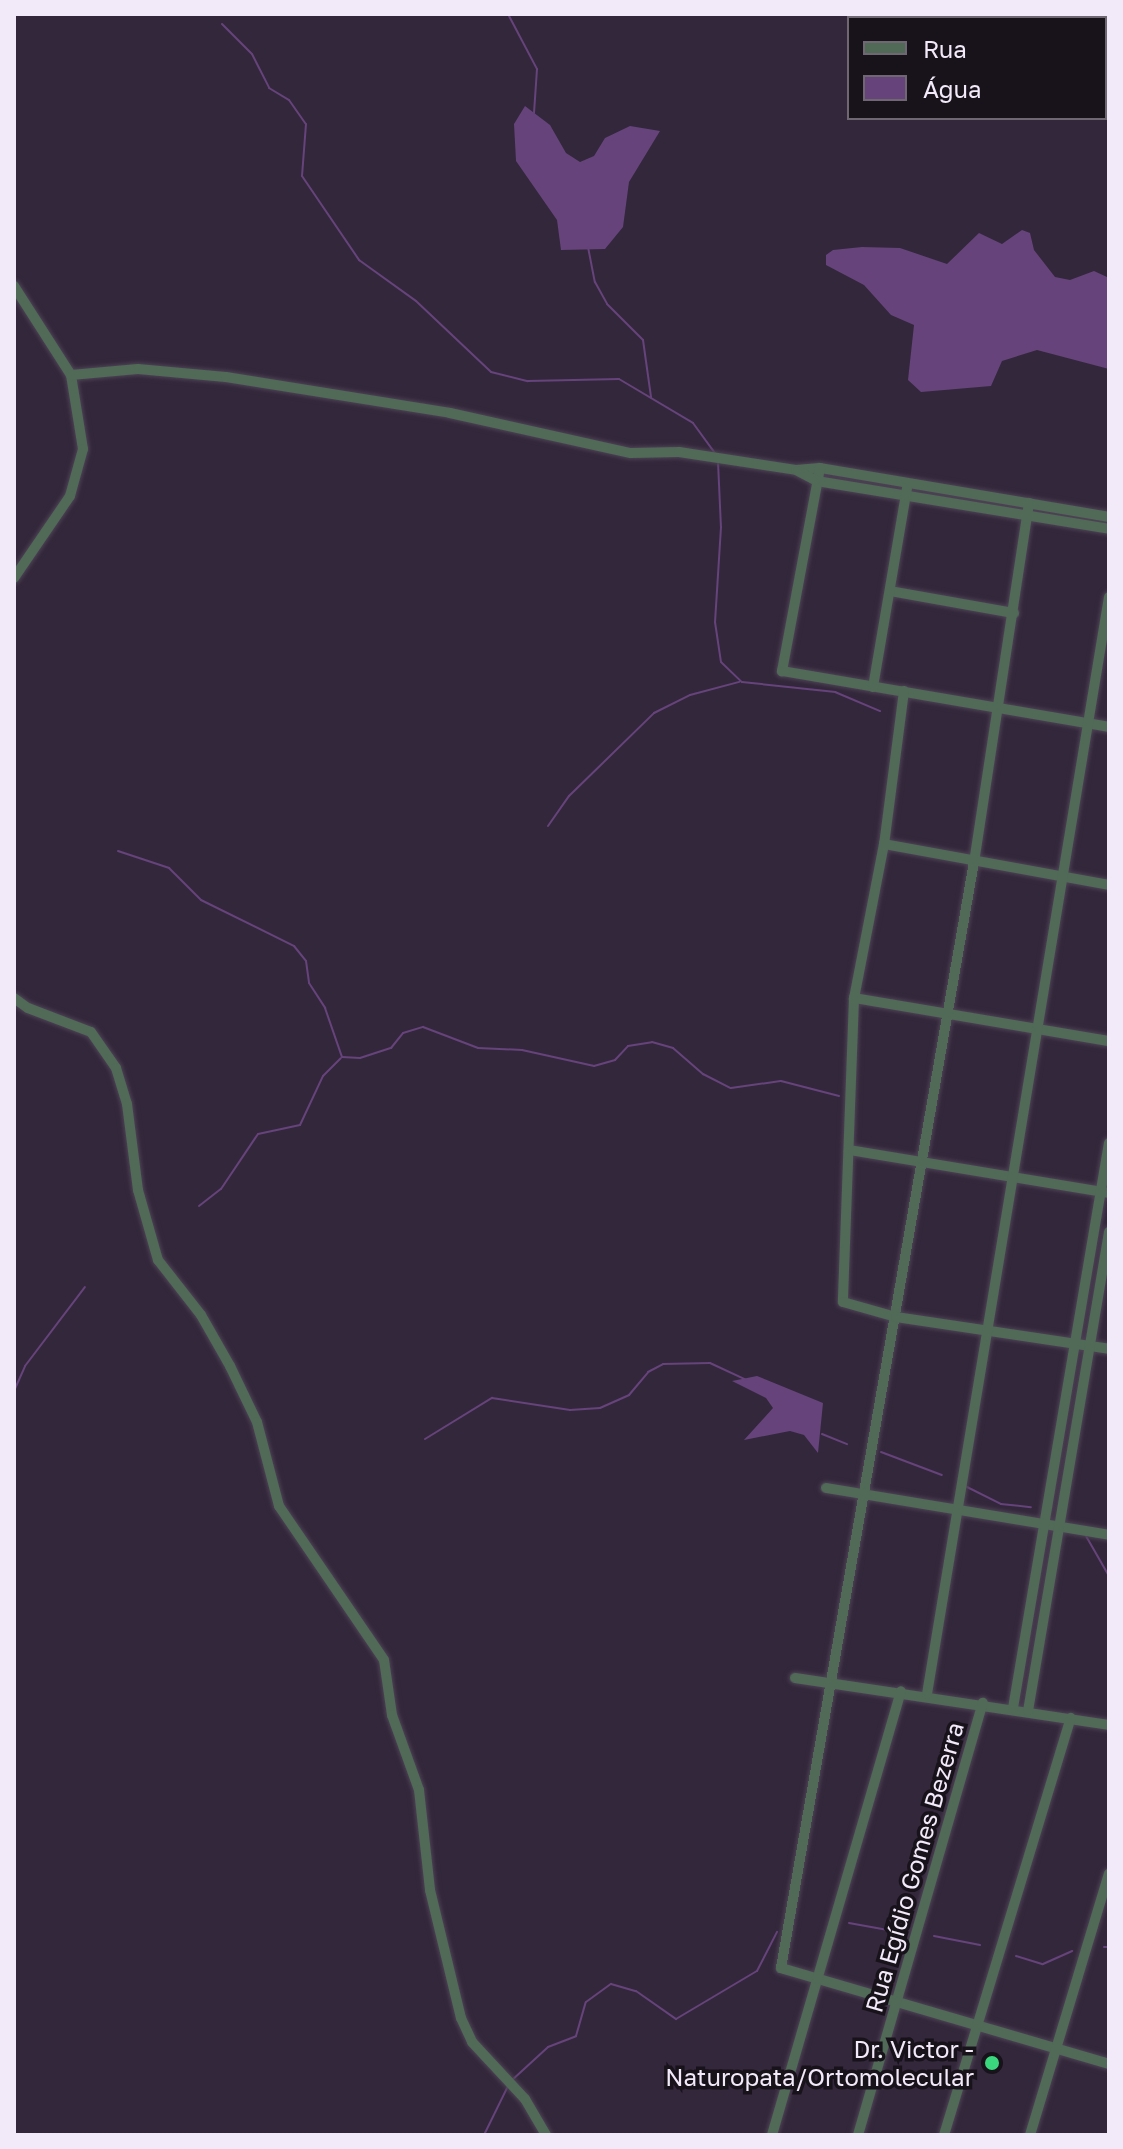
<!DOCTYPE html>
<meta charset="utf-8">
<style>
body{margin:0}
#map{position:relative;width:1123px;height:2149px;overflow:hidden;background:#33273b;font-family:"Golos Text",sans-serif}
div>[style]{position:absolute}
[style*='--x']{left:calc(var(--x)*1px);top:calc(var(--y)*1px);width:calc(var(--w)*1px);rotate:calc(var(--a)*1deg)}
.water>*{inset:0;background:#66437b}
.stream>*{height:2px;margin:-1px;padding:0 1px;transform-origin:1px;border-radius:1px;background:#66437b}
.roads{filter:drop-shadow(0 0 2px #4e4255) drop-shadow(0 0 2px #4e4255)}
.street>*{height:10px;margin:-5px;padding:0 5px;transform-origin:5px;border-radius:5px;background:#506a57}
.dots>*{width:22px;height:22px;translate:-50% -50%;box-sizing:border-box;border:4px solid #18121b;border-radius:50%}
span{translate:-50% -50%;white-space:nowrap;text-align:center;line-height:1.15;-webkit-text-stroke:7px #18121b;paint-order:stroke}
.street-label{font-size:24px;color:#f2eaf8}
.poi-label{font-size:24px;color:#f2eaf8}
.right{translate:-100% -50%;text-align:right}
.frame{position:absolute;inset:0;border:16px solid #f2eaf8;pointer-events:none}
.legend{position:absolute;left:847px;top:16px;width:260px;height:104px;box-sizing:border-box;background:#18121b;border:2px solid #6f6873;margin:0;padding:10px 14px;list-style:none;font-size:24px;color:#f2eaf8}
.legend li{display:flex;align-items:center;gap:16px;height:40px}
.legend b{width:40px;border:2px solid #6f6873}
</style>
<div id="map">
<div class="water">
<i style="clip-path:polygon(525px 106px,550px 125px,566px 153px,580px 162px,594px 156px,605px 138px,630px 126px,660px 131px,629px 182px,623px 227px,605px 249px,561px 250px,557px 220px,516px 161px,514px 124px)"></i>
<i style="clip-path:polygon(1022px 230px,1030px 233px,1034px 250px,1055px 277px,1070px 280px,1094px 271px,1107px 277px,1109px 369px,1037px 350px,1002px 361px,991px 386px,921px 392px,908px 380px,914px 325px,891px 315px,864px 285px,826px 265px,826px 255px,833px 250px,862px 247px,900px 248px,947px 264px,979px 233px,1002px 244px)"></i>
<i style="clip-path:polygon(757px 1376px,823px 1403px,818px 1453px,804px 1435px,790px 1431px,744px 1440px,773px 1408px,766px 1398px,732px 1381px)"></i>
</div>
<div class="stream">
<i style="--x:508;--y:14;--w:62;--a:62.2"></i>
<i style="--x:537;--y:69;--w:44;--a:93.9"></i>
<i style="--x:222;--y:24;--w:42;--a:45"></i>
<i style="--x:252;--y:54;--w:38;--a:63"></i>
<i style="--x:269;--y:88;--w:23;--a:31"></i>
<i style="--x:289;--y:100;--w:29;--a:55"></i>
<i style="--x:306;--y:124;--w:52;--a:94.4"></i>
<i style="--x:302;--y:176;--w:102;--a:55.8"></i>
<i style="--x:359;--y:260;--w:70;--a:35.7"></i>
<i style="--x:416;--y:301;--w:103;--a:43.4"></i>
<i style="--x:491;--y:372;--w:38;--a:14"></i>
<i style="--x:528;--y:381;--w:91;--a:-1.3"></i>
<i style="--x:619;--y:379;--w:86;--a:30.7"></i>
<i style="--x:693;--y:423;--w:37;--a:54"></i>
<i style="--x:588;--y:247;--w:36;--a:79"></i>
<i style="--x:595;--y:282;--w:25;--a:61"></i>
<i style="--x:607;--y:304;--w:51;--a:45"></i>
<i style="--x:643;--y:340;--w:58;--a:82"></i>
<i style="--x:718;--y:462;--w:65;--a:87.4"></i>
<i style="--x:721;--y:527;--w:95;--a:93.6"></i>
<i style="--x:715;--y:622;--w:40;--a:81.5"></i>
<i style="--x:721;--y:662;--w:29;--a:44"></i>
<i style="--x:742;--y:682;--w:94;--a:6.1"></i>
<i style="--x:835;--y:692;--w:49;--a:22.9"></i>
<i style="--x:548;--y:826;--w:37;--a:-55"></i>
<i style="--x:569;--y:796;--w:119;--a:-44.3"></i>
<i style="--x:654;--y:713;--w:40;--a:-26.6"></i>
<i style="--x:690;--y:695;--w:51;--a:-14.9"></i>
<i style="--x:118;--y:851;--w:54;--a:18.4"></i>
<i style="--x:169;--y:868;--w:45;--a:45"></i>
<i style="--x:201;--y:900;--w:104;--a:26.3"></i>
<i style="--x:294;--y:946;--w:19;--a:51"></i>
<i style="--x:306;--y:961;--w:22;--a:82"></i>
<i style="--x:309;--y:983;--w:30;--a:57"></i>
<i style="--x:325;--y:1008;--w:52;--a:70.9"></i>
<i style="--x:342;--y:1057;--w:18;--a:3"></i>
<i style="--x:360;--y:1058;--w:33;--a:-18"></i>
<i style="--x:391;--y:1048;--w:19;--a:-51"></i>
<i style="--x:403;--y:1033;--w:21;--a:-17"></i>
<i style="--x:423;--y:1027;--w:59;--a:20.9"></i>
<i style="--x:478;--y:1048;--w:44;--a:2.6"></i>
<i style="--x:522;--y:1050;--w:74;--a:12.5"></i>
<i style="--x:594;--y:1066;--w:22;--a:-16"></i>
<i style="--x:615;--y:1060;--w:19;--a:-47"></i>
<i style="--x:628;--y:1046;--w:24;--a:-9"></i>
<i style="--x:652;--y:1042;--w:22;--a:16"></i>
<i style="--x:673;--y:1048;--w:40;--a:41"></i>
<i style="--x:703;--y:1074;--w:31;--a:27"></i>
<i style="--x:731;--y:1088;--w:50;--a:-8"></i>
<i style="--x:781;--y:1081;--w:60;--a:14.5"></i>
<i style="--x:199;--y:1206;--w:28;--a:-38"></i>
<i style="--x:221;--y:1189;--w:66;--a:-56.1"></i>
<i style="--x:258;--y:1134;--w:43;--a:-12.1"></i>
<i style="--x:300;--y:1125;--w:54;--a:-64.9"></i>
<i style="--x:323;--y:1076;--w:25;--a:-45"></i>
<i style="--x:14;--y:1391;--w:27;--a:-66"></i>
<i style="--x:25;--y:1366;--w:99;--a:-52.8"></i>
<i style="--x:822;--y:1434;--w:27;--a:22"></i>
<i style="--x:425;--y:1439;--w:79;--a:-31.5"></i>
<i style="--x:492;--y:1398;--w:79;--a:8.7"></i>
<i style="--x:570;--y:1410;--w:30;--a:-4"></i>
<i style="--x:600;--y:1408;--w:32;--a:-24"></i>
<i style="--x:629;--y:1395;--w:30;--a:-50"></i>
<i style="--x:648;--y:1372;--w:17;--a:-28"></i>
<i style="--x:663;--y:1364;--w:47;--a:-1.2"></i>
<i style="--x:710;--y:1363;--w:40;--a:25"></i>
<i style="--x:881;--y:1452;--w:65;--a:20.7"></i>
<i style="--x:965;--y:1486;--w:40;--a:26.6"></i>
<i style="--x:1001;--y:1504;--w:30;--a:6"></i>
<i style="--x:1086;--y:1536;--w:46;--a:60.1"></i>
<i style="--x:849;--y:1923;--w:45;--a:10.3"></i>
<i style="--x:934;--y:1936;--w:47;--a:11.1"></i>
<i style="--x:1104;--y:1947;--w:5;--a:0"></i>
<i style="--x:1016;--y:1956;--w:28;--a:17"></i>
<i style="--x:1043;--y:1964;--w:32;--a:-24"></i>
<i style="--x:511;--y:2081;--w:50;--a:-42.6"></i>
<i style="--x:548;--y:2047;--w:30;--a:-21"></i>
<i style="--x:576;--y:2036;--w:35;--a:-74"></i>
<i style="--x:586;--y:2002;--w:31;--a:-36"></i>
<i style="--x:611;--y:1984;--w:26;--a:16"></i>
<i style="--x:636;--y:1991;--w:49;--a:35"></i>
<i style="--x:676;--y:2019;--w:94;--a:-30.7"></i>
<i style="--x:757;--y:1971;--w:44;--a:-62.9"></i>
<i style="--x:484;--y:2135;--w:55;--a:-63.9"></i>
</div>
<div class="roads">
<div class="street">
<i style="--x:14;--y:286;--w:106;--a:57.4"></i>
<i style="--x:71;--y:375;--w:75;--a:80.8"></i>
<i style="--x:83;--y:449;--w:49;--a:105.5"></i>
<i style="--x:70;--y:496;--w:99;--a:124.3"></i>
<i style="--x:71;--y:375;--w:67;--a:-5.1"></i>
<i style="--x:138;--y:369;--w:88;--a:5.2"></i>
<i style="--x:226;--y:377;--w:227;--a:9.1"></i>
<i style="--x:450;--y:413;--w:185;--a:12.5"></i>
<i style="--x:631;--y:453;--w:48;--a:-1.2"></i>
<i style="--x:679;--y:452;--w:118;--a:8.7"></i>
<i style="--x:796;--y:470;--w:24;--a:-5"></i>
<i style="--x:820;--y:468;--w:293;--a:9.6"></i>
<i style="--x:820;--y:468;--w:207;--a:100.6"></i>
<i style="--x:782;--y:671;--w:332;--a:9.7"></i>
<i style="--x:798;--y:471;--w:21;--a:28"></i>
<i style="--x:817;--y:481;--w:296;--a:9.3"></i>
<i style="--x:1029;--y:503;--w:363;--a:98.7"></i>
<i style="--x:974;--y:862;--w:1123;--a:99.9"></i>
<i style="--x:781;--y:1968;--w:342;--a:16.3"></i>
<i style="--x:890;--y:591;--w:126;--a:10.1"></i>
<i style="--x:873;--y:687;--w:202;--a:-80.3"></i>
<i style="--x:904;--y:691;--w:154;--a:97.4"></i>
<i style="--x:884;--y:844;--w:157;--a:101"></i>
<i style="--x:854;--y:998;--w:304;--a:92.1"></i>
<i style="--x:843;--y:1302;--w:55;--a:15.8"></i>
<i style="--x:896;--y:1317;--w:215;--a:8.5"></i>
<i style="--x:884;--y:844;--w:229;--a:10.3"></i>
<i style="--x:14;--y:998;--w:17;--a:36"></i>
<i style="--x:28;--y:1008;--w:67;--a:20.9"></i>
<i style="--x:91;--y:1032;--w:44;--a:55.2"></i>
<i style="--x:116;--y:1068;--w:38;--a:73"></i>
<i style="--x:127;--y:1104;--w:87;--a:82.7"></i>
<i style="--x:138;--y:1190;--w:73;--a:74.1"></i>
<i style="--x:158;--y:1260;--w:70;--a:52"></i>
<i style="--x:201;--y:1315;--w:59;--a:60.4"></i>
<i style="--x:230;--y:1366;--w:62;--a:64.3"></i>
<i style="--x:257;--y:1422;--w:87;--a:75.3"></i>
<i style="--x:279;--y:1506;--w:186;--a:55.7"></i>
<i style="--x:384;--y:1660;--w:56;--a:81.7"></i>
<i style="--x:392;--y:1715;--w:80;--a:70.2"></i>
<i style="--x:419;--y:1790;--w:101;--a:83.7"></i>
<i style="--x:430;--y:1890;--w:132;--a:76.4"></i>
<i style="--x:461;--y:2018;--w:26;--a:65"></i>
<i style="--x:472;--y:2042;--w:78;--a:47.1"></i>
<i style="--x:525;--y:2099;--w:42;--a:59.7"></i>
<i style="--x:854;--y:998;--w:259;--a:9.6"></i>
<i style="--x:849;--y:1150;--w:264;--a:9.4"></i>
<i style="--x:826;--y:1488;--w:287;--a:9.4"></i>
<i style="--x:795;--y:1678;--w:317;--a:8.5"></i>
<i style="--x:927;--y:1694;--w:1112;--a:-80.58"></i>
<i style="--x:1013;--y:1708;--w:573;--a:-80.36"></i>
<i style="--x:1028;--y:1711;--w:486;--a:-80.4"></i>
<i style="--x:772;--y:2135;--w:462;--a:-73.8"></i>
<i style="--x:858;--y:2135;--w:450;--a:-73.9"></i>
<i style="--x:944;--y:2135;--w:436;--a:-73.1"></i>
<i style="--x:1030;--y:2135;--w:273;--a:-73.2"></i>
</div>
</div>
<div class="dots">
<i style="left:992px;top:2063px;background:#3bd77e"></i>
</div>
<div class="street-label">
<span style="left:914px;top:1867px;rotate:-74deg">Rua Egídio Gomes Bezerra</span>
</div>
<div class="poi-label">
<span class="right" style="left:974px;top:2063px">Dr. Victor -<br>Naturopata/Ortomolecular</span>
</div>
<div class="frame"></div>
<ul class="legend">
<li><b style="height:10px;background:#506a57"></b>Rua</li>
<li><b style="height:22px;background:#66437b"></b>Água</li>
</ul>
</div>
